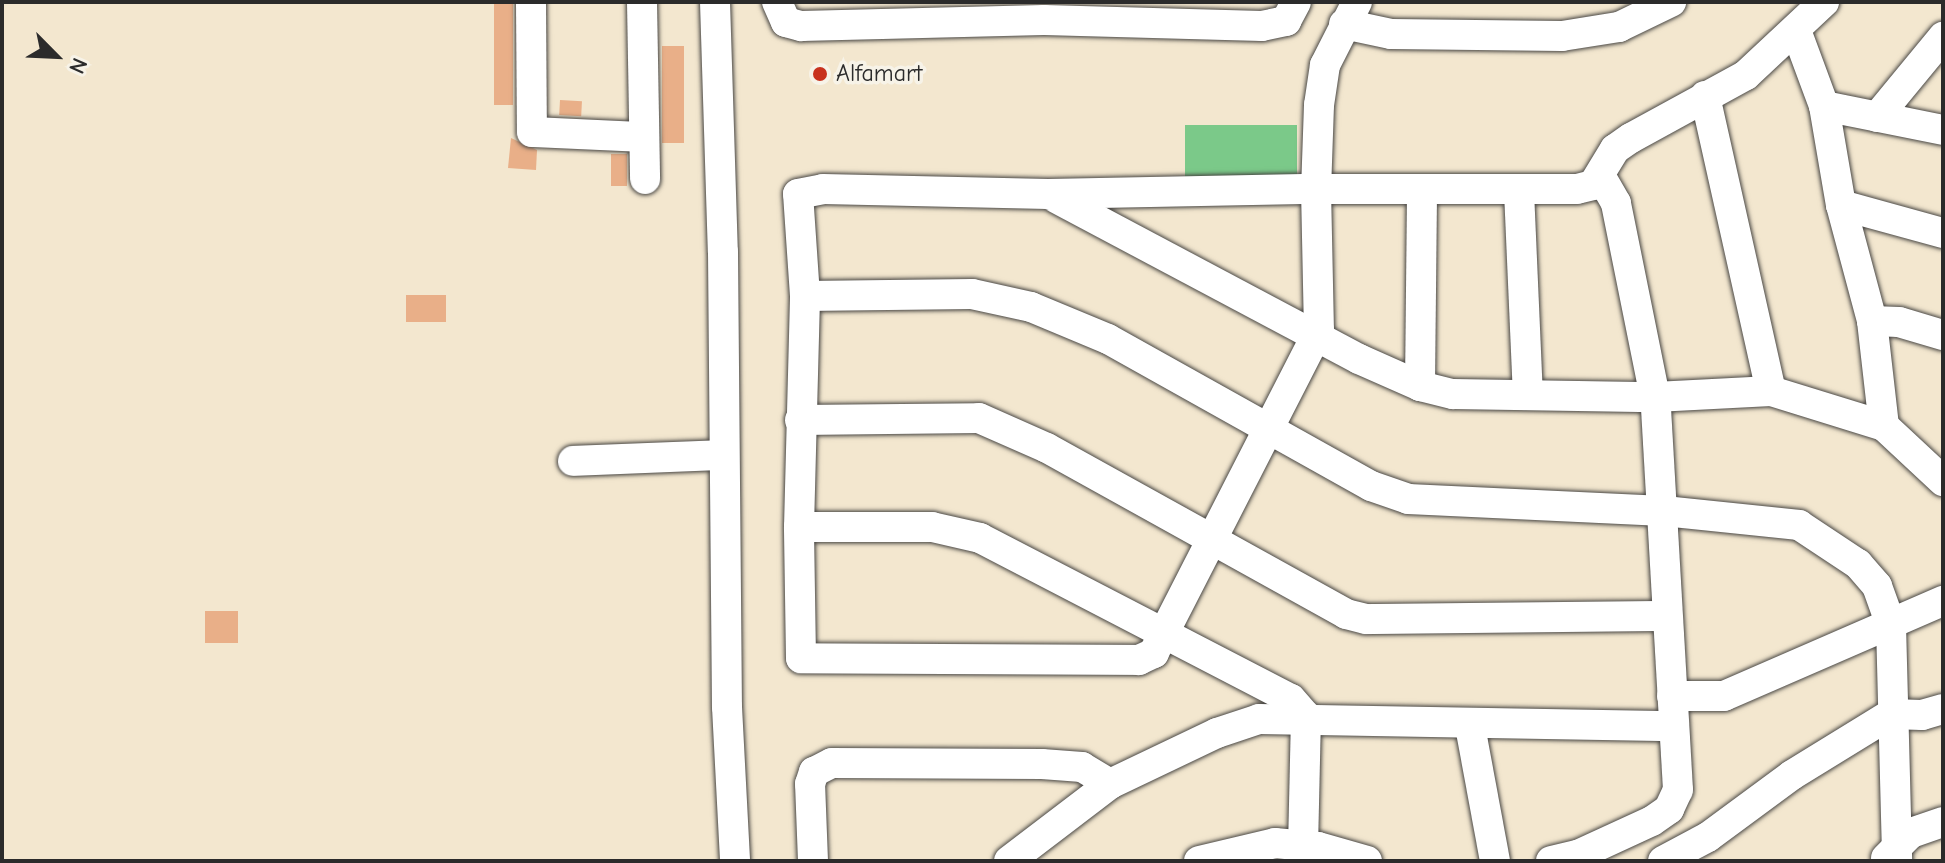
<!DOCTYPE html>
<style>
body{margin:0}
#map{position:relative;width:1945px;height:863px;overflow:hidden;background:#f3e7cf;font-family:"Comic Neue",sans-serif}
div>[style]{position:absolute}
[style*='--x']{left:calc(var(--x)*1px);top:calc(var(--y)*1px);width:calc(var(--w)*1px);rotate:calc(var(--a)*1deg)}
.green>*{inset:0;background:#7bc989;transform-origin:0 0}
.building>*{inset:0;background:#e9af88;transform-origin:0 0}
.roads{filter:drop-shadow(0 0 2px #494744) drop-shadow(0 0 2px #494744)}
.minor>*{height:30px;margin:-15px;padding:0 15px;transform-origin:15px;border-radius:15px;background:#fff}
.dots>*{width:22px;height:22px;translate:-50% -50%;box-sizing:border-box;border:4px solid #f7f3e8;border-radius:50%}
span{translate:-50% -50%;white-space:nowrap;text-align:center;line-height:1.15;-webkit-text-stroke:7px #f7f3e8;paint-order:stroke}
.poi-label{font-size:24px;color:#2b2b2b}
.left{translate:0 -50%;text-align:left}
.frame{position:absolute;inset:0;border:4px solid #2b2b2b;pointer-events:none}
.north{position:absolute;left:16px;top:16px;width:80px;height:80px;-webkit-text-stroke:6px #f7f3e8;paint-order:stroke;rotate:114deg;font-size:22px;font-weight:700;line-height:32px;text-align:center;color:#2b2b2b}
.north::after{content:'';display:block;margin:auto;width:28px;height:36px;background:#2b2b2b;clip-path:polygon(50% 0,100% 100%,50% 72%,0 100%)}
</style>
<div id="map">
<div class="green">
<i style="left:1185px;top:125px;width:112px;height:61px"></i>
</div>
<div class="building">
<i style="left:494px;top:2px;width:19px;height:103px"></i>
<i style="left:662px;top:46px;width:22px;height:97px"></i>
<i style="left:560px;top:100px;width:22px;height:15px;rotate:3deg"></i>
<i style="clip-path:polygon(511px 138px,537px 150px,536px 170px,508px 168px)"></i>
<i style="left:611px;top:154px;width:16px;height:32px"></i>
<i style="left:446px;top:295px;width:27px;height:40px;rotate:90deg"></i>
<i style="left:205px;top:611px;width:33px;height:32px"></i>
</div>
<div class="roads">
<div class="minor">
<i style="--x:531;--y:2;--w:130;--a:89.6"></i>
<i style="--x:532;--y:132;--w:109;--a:2.6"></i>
<i style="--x:642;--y:2;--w:177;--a:89"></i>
<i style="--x:715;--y:2;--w:250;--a:88.2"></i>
<i style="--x:723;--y:252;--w:455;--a:89.5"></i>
<i style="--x:727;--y:707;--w:154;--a:87"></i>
<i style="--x:777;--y:2;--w:22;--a:66"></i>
<i style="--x:786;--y:22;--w:16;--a:15"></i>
<i style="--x:801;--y:26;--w:243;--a:-1.4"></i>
<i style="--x:1044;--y:20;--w:218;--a:1.6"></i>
<i style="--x:1262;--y:26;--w:25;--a:-12"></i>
<i style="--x:1286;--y:21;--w:21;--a:-62"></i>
<i style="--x:1357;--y:2;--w:71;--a:116.9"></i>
<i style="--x:1325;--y:65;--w:40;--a:98.5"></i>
<i style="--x:1319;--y:105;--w:84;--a:92"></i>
<i style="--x:1316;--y:189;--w:141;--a:88.8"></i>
<i style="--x:1319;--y:330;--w:363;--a:117.1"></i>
<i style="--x:1154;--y:653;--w:17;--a:155"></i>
<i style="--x:1139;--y:660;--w:338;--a:-179.7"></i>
<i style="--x:801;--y:658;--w:131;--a:-90.9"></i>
<i style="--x:799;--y:527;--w:231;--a:-88.5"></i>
<i style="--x:805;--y:296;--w:102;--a:-93.9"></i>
<i style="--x:798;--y:194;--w:25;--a:-11"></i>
<i style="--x:823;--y:189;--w:225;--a:1.3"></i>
<i style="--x:1048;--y:194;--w:268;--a:-1.1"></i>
<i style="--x:1316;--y:189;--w:261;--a:0"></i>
<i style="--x:1577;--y:189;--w:16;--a:-14"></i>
<i style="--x:1593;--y:185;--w:42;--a:-58.6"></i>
<i style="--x:1615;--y:149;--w:19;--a:-35"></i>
<i style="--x:1631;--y:138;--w:131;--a:-28.7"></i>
<i style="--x:1746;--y:75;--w:107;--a:-43.1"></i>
<i style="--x:1344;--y:24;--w:48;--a:12"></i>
<i style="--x:1391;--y:34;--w:171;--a:0.7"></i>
<i style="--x:1562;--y:36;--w:58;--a:-9"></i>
<i style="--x:1619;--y:27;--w:58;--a:-25.7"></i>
<i style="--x:1797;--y:33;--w:78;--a:69.7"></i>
<i style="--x:1824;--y:106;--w:100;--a:80.3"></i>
<i style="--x:1841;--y:205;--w:120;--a:75"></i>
<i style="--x:1872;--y:321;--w:106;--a:83.5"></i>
<i style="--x:1705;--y:96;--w:302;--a:77.4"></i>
<i style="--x:1824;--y:106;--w:121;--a:11.4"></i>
<i style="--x:1877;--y:117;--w:104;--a:-50.5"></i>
<i style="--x:1519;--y:191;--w:204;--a:87.5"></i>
<i style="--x:1056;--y:198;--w:343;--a:28"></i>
<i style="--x:1359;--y:359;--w:67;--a:23.9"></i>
<i style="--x:1420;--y:386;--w:34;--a:14"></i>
<i style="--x:1453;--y:394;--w:202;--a:0.9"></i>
<i style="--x:1655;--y:397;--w:116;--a:-3"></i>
<i style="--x:1771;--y:391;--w:118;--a:17.2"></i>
<i style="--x:1884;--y:426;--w:81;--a:43"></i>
<i style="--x:1841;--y:205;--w:106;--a:15.4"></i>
<i style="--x:805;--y:296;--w:167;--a:-0.7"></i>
<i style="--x:972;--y:294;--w:60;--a:12.4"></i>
<i style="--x:1031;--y:307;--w:83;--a:22.6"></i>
<i style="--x:1108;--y:339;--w:301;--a:29.2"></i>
<i style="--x:1371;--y:486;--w:39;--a:19"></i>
<i style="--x:1408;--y:499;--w:256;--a:2.7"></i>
<i style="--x:1664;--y:511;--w:136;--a:5.9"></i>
<i style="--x:1799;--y:525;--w:71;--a:33.5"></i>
<i style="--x:1858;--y:564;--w:29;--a:49"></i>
<i style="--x:1877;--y:586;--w:41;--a:70.3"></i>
<i style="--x:1891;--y:625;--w:236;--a:88.5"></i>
<i style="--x:1872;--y:321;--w:27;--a:2"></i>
<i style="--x:1899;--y:322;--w:46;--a:16.5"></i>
<i style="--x:1420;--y:386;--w:196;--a:-89.4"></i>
<i style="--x:800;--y:420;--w:179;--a:-0.6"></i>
<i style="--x:979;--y:418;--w:74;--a:23.8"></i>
<i style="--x:1047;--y:448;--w:342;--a:29"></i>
<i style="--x:1346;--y:614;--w:21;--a:14"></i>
<i style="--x:1366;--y:619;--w:300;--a:-0.6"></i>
<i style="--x:573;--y:461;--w:150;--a:-2.3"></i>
<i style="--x:799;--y:527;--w:133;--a:0"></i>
<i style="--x:932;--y:527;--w:49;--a:12.9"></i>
<i style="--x:980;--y:538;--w:350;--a:27.4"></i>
<i style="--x:1291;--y:699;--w:23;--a:49"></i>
<i style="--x:1306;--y:716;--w:128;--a:91.3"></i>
<i style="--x:1672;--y:696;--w:52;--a:0"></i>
<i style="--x:1724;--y:696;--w:239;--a:-23.5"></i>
<i style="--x:1470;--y:726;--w:137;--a:79.5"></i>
<i style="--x:1886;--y:858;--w:35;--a:-45"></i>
<i style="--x:1911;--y:833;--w:34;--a:-19"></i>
<i style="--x:813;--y:861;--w:77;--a:-92.2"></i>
<i style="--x:810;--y:784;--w:13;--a:-72"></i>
<i style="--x:814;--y:772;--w:20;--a:-27"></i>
<i style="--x:832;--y:763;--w:210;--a:0.3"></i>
<i style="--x:1042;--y:764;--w:40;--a:4.3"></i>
<i style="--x:1082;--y:767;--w:33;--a:31"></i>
<i style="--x:1009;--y:861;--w:127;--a:-37.3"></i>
<i style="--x:1110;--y:784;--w:119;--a:-25.5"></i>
<i style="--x:1217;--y:733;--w:44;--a:-18.4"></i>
<i style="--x:1259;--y:719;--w:415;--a:1"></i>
<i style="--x:1199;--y:861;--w:78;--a:-13.3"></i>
<i style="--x:1275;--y:843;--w:43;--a:5.3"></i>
<i style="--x:1318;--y:847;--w:51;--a:15.9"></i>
<i style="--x:1551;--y:861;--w:28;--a:-13"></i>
<i style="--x:1578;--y:855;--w:81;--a:-24.7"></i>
<i style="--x:1652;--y:821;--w:21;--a:-35"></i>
<i style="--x:1669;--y:809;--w:21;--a:-65"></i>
<i style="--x:1678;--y:790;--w:394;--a:-93.3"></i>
<i style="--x:1655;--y:397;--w:198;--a:-101.4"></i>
<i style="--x:1616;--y:203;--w:32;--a:-120"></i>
<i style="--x:1663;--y:861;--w:51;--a:-28.1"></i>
<i style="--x:1708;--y:837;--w:104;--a:-36.4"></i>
<i style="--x:1792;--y:775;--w:116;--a:-31.6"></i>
<i style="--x:1891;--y:714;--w:31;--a:2"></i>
<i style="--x:1922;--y:715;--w:22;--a:-16"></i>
</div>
</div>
<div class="dots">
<i style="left:820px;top:74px;background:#c8321e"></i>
</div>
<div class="poi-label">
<span class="left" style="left:836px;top:74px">Alfamart</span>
</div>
<div class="frame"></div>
<div class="north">N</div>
</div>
